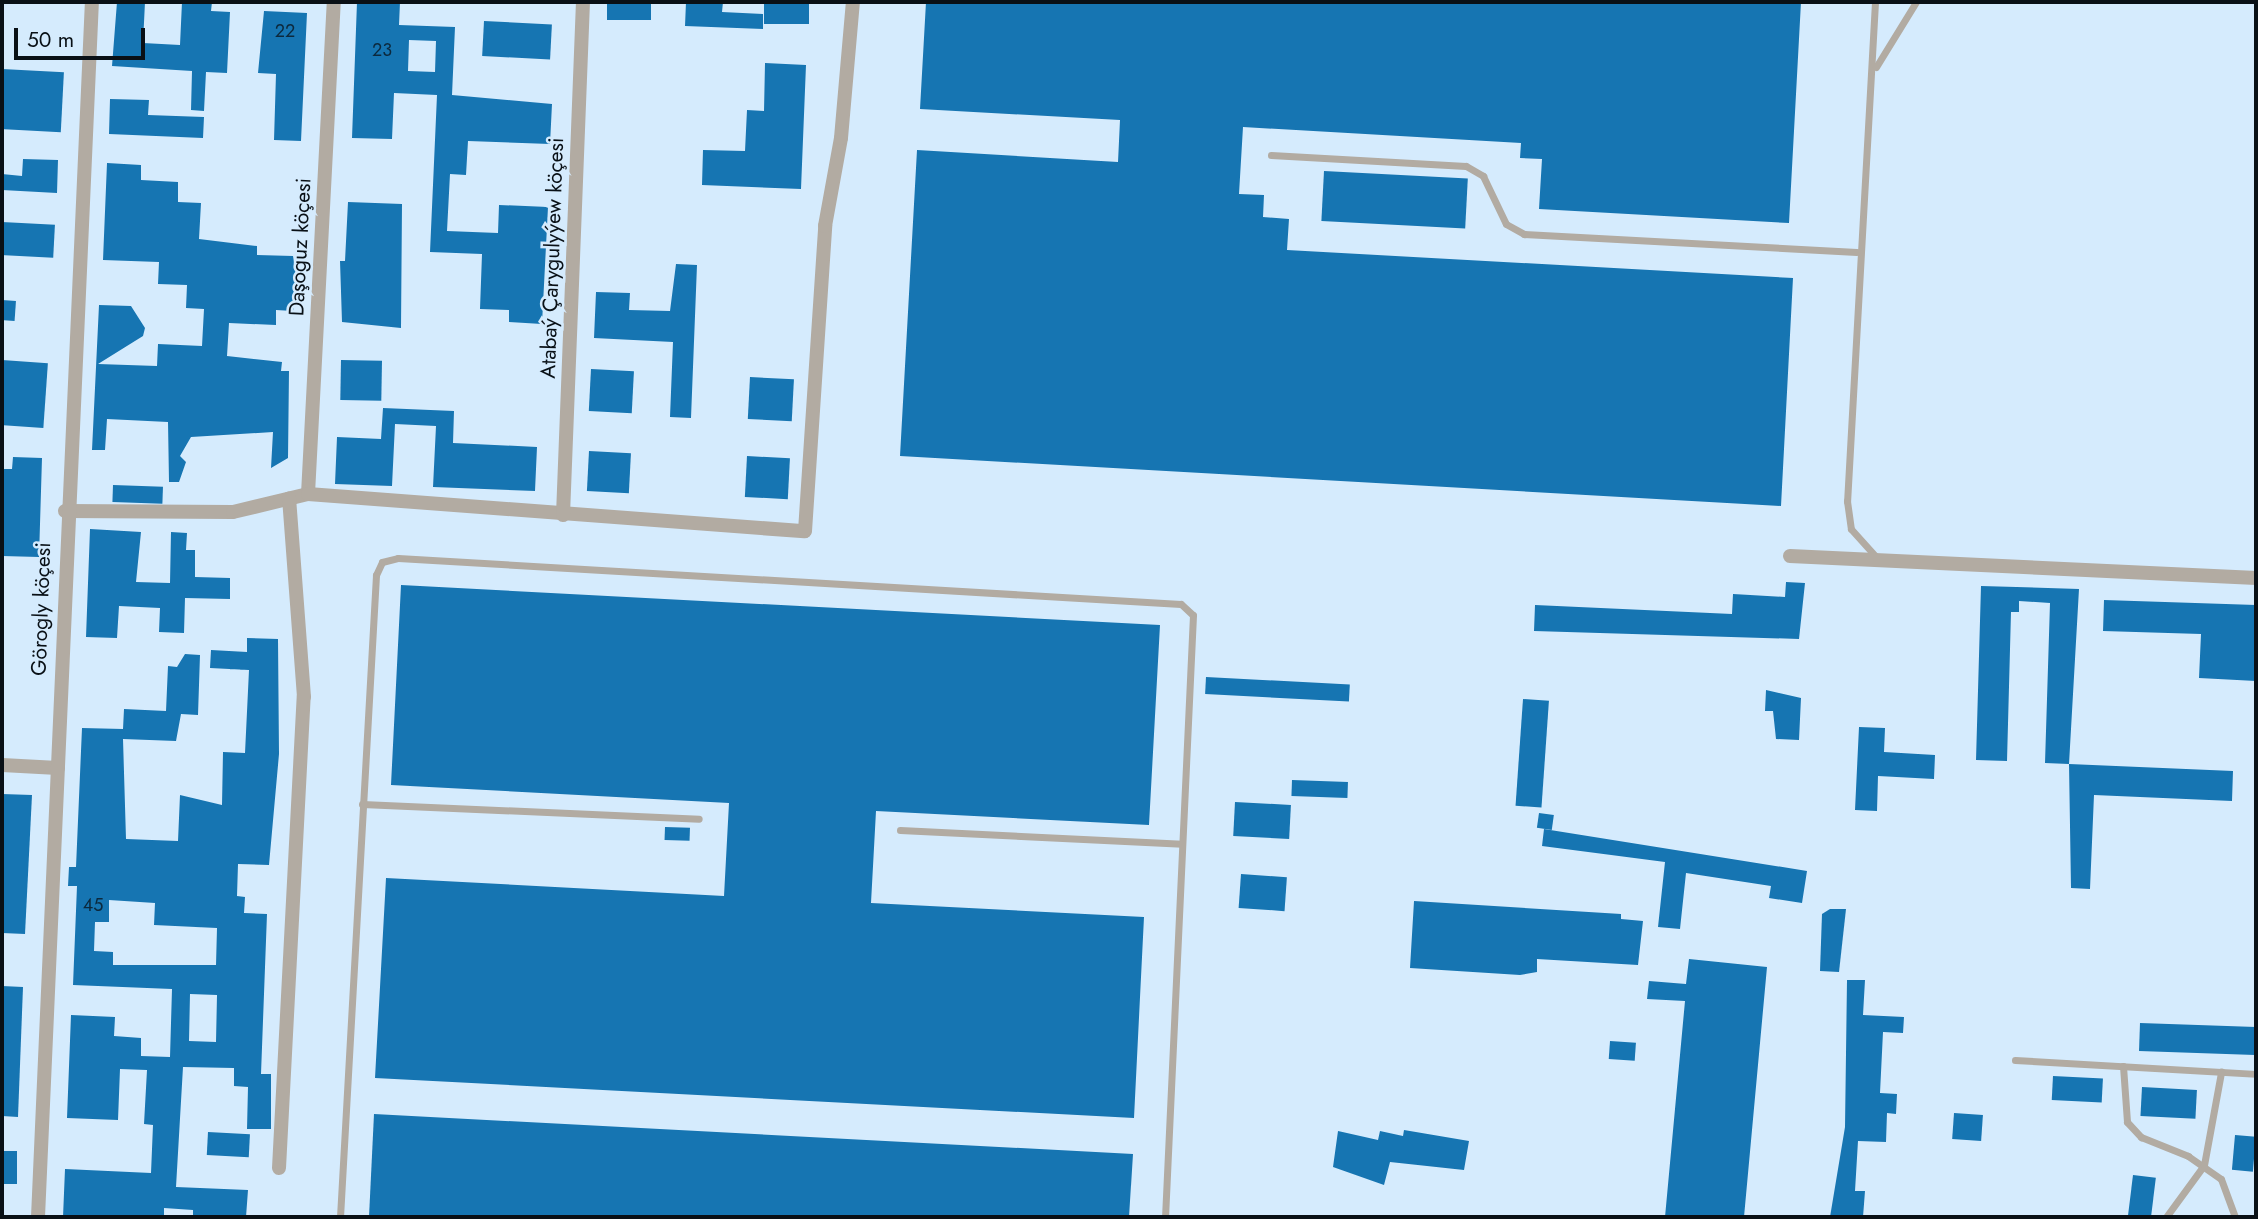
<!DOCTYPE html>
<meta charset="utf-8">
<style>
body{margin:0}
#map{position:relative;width:2258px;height:1219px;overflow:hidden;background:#d5ebfd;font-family:Jost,sans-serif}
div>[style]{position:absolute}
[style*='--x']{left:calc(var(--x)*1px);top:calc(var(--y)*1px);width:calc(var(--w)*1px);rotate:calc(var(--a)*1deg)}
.building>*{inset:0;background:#1675b2;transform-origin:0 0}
.lane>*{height:7px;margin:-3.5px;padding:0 3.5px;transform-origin:3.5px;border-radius:3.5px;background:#b2aba2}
.street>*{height:14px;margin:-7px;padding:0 7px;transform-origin:7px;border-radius:7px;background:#b2aba2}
span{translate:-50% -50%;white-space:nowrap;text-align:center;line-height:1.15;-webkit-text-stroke:5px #d5ebfd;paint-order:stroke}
.number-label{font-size:18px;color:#0c293d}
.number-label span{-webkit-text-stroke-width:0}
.street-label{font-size:21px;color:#091016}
.frame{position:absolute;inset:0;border:4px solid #091016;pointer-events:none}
.scale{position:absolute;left:14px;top:28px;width:131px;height:32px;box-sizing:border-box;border:4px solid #091016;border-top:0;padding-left:9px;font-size:21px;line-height:24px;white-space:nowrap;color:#091016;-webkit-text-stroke:5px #d5ebfd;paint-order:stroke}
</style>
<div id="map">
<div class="building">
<i style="clip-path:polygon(117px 2px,145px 2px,143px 43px,180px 45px,182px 2px,212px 2px,211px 11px,230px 12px,227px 73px,206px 72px,204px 111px,191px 110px,192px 71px,112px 66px)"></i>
<i style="clip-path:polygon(evenodd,357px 2px,400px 2px,399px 25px,455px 27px,452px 95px,552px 104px,550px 144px,468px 141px,466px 175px,450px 174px,447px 231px,498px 233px,499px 205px,548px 207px,542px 324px,509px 322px,509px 310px,480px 309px,482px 254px,430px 252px,437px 95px,394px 93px,392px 139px,352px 138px,357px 2px,409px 40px,436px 41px,435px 72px,408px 71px,409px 40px)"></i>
<i style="left:607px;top:2px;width:44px;height:18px"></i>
<i style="clip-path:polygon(686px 2px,723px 2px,722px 12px,763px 14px,763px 29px,685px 26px)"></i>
<i style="left:764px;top:2px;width:45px;height:22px"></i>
<i style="clip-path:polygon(926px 2px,1801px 2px,1789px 223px,1539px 209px,1542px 159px,1520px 158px,1521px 143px,1243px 127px,1239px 194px,1264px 195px,1263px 217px,1289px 219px,1287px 250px,1793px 278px,1781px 506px,900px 456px,917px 150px,1118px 162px,1120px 120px,920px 109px)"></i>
<i style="clip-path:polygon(264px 11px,307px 13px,301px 141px,274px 140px,276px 74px,258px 73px)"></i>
<i style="left:484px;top:21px;width:68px;height:35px;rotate:3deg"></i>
<i style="clip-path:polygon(765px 63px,806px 65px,801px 189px,702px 185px,703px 150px,745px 151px,747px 110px,764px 111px)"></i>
<i style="left:2px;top:69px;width:62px;height:60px;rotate:3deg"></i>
<i style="clip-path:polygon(110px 99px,149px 100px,148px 115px,204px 117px,203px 138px,109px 134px)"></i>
<i style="clip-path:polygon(23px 159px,58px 160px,57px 193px,2px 190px,2px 174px,22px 176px)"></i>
<i style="clip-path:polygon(107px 163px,141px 165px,141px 180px,178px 182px,178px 202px,201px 203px,199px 239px,257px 246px,257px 255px,293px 256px,298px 287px,293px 311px,276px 310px,276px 325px,229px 323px,227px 356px,282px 362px,281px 371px,289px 371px,288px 458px,271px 468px,273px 432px,191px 437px,180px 456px,186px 462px,179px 482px,169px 482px,168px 422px,107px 419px,105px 450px,92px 450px,99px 305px,131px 306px,145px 328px,143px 336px,98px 364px,157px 366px,158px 344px,202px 346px,204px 309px,186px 308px,187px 285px,158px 284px,159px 262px,103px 260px)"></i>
<i style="left:1324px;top:171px;width:144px;height:50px;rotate:3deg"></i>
<i style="clip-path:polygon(348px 202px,402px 204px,401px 328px,342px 322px,340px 261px,345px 261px)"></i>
<i style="left:2px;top:222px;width:53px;height:33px;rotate:3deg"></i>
<i style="clip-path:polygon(676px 264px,697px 265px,691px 418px,670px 417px,673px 342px,594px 338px,596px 292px,630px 293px,629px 310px,670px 311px)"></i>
<i style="left:2px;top:300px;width:14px;height:20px;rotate:4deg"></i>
<i style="left:2px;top:360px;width:46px;height:65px;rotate:4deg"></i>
<i style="left:341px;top:360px;width:41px;height:40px;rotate:1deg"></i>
<i style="left:591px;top:369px;width:43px;height:42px;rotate:3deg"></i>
<i style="left:750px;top:377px;width:44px;height:42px;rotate:3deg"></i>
<i style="clip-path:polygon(383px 408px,454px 411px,453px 443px,537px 447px,535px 491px,433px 487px,436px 426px,395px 424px,392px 486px,335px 484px,337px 437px,381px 439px)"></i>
<i style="left:589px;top:451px;width:42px;height:40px;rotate:3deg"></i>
<i style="left:747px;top:456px;width:43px;height:41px;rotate:3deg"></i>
<i style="clip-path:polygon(13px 457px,42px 458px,39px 557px,2px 556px,2px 469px,12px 469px)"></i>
<i style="left:113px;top:485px;width:50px;height:17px;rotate:2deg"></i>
<i style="clip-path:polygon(90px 529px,141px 532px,136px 582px,170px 583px,171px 532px,187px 533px,186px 550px,195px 550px,195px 577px,230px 578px,230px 599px,185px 598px,184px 633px,159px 632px,160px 608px,119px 606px,117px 638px,86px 637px)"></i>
<i style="clip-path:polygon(1786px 582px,1805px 583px,1799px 639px,1534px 631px,1535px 605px,1732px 614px,1733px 594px,1785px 597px)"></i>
<i style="clip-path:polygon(401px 585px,1160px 625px,1149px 825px,876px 811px,871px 903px,1144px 917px,1134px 1118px,375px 1078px,386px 878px,724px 896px,729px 803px,391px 785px)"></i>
<i style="clip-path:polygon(1981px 586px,2079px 589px,2069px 764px,2233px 771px,2232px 801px,2094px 795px,2090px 889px,2071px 888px,2069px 764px,2045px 763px,2050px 603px,2019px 601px,2019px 612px,2011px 612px,2007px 761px,1976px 760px)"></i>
<i style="clip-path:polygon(2104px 600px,2256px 605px,2256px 681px,2199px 678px,2201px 634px,2103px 631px)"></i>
<i style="clip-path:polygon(evenodd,247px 638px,278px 639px,279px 754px,269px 865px,238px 864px,237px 896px,245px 897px,244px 913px,267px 914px,261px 1074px,271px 1074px,271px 1129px,247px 1129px,248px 1087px,234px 1086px,234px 1068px,183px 1067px,176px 1187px,248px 1190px,246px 1217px,193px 1217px,193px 1210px,164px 1208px,164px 1217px,63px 1217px,65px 1169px,151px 1173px,153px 1125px,144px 1124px,147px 1070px,120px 1069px,118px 1120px,67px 1118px,71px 1015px,115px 1017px,114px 1036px,141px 1038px,141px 1056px,170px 1057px,172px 989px,73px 985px,77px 886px,68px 886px,69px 867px,76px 867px,82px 728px,123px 729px,124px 709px,166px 711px,168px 666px,177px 667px,185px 654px,200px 655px,198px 715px,181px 714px,176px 741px,123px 739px,126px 839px,178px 841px,180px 795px,222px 805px,223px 752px,245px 753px,249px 670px,210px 668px,211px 650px,247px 652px,247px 638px,109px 900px,155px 903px,154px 925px,217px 928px,216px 965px,113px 965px,113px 952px,94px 951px,95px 922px,109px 922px,109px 900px,247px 638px,190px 994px,217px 995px,216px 1042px,189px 1041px,190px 994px)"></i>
<i style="left:1206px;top:677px;width:144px;height:17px;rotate:3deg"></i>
<i style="clip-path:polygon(1766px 690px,1801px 698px,1799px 740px,1776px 739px,1773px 711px,1765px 711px)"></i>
<i style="left:1523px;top:699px;width:26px;height:107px;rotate:4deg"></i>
<i style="clip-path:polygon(1859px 727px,1885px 728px,1884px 752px,1935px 755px,1934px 779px,1878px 776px,1877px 811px,1855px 810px)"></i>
<i style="left:1292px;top:780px;width:56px;height:16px;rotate:2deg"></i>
<i style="clip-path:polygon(2px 794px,32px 795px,25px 934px,2px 933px)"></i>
<i style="left:1235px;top:802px;width:56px;height:34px;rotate:3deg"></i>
<i style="left:1539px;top:813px;width:15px;height:15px;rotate:8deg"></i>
<i style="left:665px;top:827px;width:25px;height:13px;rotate:2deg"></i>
<i style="clip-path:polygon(1544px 829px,1807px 871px,1802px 903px,1769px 898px,1771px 886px,1686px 873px,1680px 929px,1658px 927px,1665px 862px,1542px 846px)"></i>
<i style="left:1241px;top:874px;width:46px;height:34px;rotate:4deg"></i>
<i style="clip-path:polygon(1414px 901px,1621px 914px,1621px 919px,1643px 921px,1638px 965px,1537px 959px,1537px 972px,1520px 975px,1410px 968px)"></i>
<i style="clip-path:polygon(1830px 909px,1846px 909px,1839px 972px,1820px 971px,1822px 914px)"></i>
<i style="clip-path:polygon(1689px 959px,1767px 967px,1744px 1217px,1665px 1217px,1685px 1001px,1647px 999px,1649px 981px,1686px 984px)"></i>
<i style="clip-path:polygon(1847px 980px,1865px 980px,1863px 1015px,1904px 1017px,1903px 1033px,1883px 1032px,1880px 1093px,1897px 1094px,1896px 1114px,1887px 1113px,1886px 1142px,1858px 1141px,1855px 1191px,1865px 1191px,1863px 1217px,1830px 1217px,1845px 1127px)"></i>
<i style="clip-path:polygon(2px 986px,23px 987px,18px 1117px,2px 1116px)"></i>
<i style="left:2140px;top:1023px;width:116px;height:28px;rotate:2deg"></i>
<i style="left:1610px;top:1041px;width:26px;height:18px;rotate:4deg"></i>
<i style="left:2053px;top:1076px;width:50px;height:24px;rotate:3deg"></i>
<i style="left:2142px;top:1087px;width:55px;height:29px;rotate:3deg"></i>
<i style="left:1954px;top:1113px;width:29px;height:26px;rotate:4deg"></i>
<i style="clip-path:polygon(374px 1114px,1133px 1154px,1129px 1217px,369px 1217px)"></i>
<i style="clip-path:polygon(1404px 1130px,1469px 1141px,1464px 1170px,1390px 1162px,1384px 1185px,1333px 1167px,1338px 1131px,1378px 1140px,1380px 1131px,1403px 1136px)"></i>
<i style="left:208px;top:1132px;width:42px;height:23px;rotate:3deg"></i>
<i style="left:2235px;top:1135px;width:21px;height:35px;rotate:5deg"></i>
<i style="left:2px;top:1151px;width:15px;height:33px"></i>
<i style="left:2133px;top:1175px;width:23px;height:42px;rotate:7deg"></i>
</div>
<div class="lane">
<i style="--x:1875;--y:2;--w:500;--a:93.2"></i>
<i style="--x:1847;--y:501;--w:28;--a:82"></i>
<i style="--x:1851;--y:529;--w:38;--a:48"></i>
<i style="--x:1876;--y:67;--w:76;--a:-58.4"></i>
<i style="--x:1271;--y:155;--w:195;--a:3.2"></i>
<i style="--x:1466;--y:166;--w:20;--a:30"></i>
<i style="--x:1483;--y:176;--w:53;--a:64.4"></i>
<i style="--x:1506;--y:224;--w:21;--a:29"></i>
<i style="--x:1524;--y:234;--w:333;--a:3.1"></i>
<i style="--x:362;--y:804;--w:337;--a:2.5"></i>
<i style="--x:900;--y:830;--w:282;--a:2.8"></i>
<i style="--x:2015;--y:1060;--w:241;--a:3.3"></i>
<i style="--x:2123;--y:1066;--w:56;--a:85.9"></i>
<i style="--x:2127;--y:1122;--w:21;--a:47"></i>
<i style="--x:2141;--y:1137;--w:51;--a:22"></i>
<i style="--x:2188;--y:1156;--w:40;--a:34.9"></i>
<i style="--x:2221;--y:1179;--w:40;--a:69.8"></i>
<i style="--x:340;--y:1217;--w:643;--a:-86.79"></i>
<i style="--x:376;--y:575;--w:14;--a:-65"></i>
<i style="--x:382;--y:562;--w:16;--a:-14"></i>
<i style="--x:398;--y:558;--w:784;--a:3.36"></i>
<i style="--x:1181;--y:604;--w:16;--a:43"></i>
<i style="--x:1193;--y:615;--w:603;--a:92.66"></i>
<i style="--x:2166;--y:1217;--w:64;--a:-53.8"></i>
<i style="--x:2204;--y:1165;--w:95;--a:-79.6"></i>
</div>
<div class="street">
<i style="--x:308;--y:494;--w:493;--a:-87"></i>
<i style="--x:65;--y:511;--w:168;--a:0.3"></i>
<i style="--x:233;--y:512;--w:77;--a:-13.5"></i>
<i style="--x:308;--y:494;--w:498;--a:4.3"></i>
<i style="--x:805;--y:531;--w:306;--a:-86.2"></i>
<i style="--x:825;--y:226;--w:89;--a:-79.7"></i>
<i style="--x:841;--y:138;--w:137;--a:-85"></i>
<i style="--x:563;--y:515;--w:513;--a:-87.77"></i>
<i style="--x:1790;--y:556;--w:467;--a:2.7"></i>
<i style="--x:2;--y:765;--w:56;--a:3.1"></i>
<i style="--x:279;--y:1168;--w:472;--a:-87"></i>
<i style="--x:304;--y:697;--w:199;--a:-94.3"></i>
<i style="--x:38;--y:1217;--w:1216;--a:-87.46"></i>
</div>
<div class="number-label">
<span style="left:285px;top:31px">22</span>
<span style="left:382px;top:50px">23</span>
<span style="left:93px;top:905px">45</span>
</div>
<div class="street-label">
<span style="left:300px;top:247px;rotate:-87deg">Daşoguz köçesi</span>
<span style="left:552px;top:258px;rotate:-88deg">Atabaý Çarygulyýew köçesi</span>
<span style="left:41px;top:609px;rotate:-88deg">Görogly köçesi</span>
</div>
<div class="frame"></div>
<div class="scale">50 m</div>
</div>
